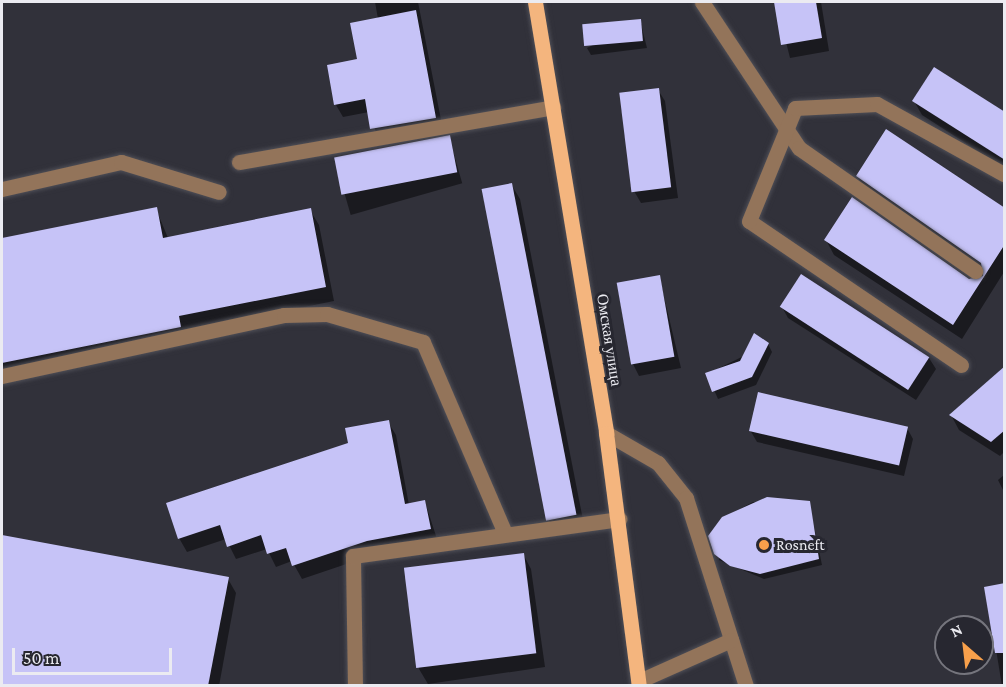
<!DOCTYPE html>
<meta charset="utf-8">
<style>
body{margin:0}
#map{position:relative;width:1006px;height:687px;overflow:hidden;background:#31313a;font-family:"Crimson Pro",serif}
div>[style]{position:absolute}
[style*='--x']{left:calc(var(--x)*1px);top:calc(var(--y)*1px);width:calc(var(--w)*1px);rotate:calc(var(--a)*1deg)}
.shadow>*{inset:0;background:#0007;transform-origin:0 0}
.building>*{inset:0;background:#c6c3f7;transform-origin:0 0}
.roads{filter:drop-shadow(0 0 2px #4f4f57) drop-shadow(0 0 2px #4f4f57)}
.minor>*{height:15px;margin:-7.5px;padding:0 7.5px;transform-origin:7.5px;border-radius:7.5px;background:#93745a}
.major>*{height:15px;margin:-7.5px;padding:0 7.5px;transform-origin:7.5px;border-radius:7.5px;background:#f4b57e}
.dots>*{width:16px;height:16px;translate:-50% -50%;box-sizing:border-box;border:3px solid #272730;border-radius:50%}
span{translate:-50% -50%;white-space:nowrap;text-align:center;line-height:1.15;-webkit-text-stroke:6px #272730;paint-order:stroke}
.street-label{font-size:16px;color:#ebebf1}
.poi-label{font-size:16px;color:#ebebf1}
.left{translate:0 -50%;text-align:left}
.frame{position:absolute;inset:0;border:3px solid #ebebf1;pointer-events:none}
.north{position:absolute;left:934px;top:615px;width:60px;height:60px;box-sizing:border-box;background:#272730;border:2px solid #75757d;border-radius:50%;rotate:332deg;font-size:16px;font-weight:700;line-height:24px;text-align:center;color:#ebebf1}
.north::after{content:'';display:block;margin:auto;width:21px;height:27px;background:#f8a04b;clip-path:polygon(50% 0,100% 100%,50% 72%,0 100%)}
.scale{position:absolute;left:12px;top:648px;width:160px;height:27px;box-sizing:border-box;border:3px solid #ebebf1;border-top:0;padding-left:8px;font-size:18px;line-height:21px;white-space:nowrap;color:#ebebf1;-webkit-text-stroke:4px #272730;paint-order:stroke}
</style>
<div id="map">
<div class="shadow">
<i style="clip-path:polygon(375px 2px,418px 2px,443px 130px,379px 141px,369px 112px,343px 117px,336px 105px,328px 66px,359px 60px,378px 19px)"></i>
<i style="clip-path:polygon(776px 2px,821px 2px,829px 51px,790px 58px)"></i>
<i style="clip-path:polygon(640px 20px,647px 48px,591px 55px,587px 48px)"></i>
<i style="clip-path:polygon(658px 90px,665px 101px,678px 198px,641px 203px,634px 191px)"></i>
<i style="clip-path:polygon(914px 101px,1004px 114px,1004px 168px,922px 115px)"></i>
<i style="left:449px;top:137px;width:48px;height:116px;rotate:74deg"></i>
<i style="clip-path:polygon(857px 176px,1004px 210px,1004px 272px,962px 339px,834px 255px,826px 240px,969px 281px,985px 277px,866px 191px)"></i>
<i style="clip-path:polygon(511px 184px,520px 199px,585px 530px,557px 533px,548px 519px)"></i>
<i style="clip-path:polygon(156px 209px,168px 238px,310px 210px,319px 225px,334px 301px,186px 331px,2px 380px,2px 239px)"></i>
<i style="clip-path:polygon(659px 276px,681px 368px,639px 376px,633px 364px)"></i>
<i style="clip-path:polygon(782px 307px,929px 358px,936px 369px,916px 400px,788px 318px)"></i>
<i style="clip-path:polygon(768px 344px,772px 352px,756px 385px,718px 399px,707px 374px)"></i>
<i style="clip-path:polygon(1004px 368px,1004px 452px,1000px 456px,959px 430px,951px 415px)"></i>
<i style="clip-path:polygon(388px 422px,396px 435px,409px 505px,425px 502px,438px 542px,376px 554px,302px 579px,292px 561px,276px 567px,267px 549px,236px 559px,226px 539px,187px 552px,179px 538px)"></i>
<i style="clip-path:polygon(907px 428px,913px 439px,904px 476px,757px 442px,750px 430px)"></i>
<i style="clip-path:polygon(1004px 475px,1004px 492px,998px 480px)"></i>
<i style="clip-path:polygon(753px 502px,809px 502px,822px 565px,764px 579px,719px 560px,723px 518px)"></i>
<i style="clip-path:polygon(2px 537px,228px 579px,236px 593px,219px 686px,2px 686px)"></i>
<i style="clip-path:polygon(523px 554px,531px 569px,545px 667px,428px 684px,419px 669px,406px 570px)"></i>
<i style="clip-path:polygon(1004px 585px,1004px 686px,1002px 686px,986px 588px)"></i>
</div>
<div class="building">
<i style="clip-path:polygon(774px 2px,816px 2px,822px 38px,781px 45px)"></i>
<i style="clip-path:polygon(416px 10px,436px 118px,370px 129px,365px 99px,334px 105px,327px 65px,357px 59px,350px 23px)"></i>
<i style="left:641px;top:19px;width:22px;height:59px;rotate:85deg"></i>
<i style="clip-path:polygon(934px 67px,1005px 112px,1005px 160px,912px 101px)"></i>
<i style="left:659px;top:88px;width:100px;height:40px;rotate:83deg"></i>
<i style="clip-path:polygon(886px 129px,1005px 208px,1005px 244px,953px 325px,824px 240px,852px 197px,969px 279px,983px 276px,981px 263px,856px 176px)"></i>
<i style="left:450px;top:135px;width:38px;height:118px;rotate:79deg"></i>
<i style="left:512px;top:183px;width:338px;height:31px;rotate:79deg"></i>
<i style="clip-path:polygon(157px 207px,163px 238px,311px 208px,326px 287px,179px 316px,181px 327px,2px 363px,2px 238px)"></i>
<i style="left:801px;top:274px;width:153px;height:39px;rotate:33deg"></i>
<i style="left:660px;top:275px;width:83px;height:44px;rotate:80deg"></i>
<i style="clip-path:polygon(754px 333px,769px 343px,752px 377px,712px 392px,705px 373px,740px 361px)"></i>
<i style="clip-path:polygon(1005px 366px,1005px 430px,991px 442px,949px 415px)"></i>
<i style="left:758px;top:392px;width:154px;height:40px;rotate:13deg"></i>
<i style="clip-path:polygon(389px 420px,405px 504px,425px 500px,431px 529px,367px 541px,292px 566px,286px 548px,267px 554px,261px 535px,227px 547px,220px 525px,178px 539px,166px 503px,348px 443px,345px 428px)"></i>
<i style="clip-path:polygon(767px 497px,810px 501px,819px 559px,760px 574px,730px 566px,714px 554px,708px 536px,722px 517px)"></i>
<i style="clip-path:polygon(2px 535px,229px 577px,208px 686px,2px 686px)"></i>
<i style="left:524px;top:553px;width:101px;height:121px;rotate:83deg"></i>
<i style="clip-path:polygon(1005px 583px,1005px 653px,995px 653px,984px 587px)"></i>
</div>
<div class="roads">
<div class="minor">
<i style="--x:702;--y:2;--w:175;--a:56.4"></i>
<i style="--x:799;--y:148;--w:215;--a:34.9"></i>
<i style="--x:239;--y:162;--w:319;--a:-9.9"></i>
<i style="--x:2;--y:189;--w:122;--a:-12.8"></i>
<i style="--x:121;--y:162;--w:102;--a:17"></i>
<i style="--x:961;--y:365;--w:256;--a:-145.8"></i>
<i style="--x:749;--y:221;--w:122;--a:-67.8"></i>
<i style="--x:795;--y:108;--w:82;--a:-2.8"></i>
<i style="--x:877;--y:104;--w:145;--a:28.9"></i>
<i style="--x:2;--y:376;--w:289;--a:-12.2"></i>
<i style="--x:284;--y:315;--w:43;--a:-1.3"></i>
<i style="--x:327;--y:314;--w:100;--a:16.3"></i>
<i style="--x:423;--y:342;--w:208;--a:66.8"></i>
<i style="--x:606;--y:433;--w:60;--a:30"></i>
<i style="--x:658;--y:463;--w:45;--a:51.3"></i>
<i style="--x:686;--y:498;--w:197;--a:72.3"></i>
<i style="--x:639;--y:681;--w:101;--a:-24"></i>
<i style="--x:355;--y:686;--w:130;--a:-90.9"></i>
<i style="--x:353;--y:556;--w:269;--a:-7.9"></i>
</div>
<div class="major">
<i style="--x:535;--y:2;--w:437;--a:80.6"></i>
<i style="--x:606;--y:433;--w:255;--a:82.6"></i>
</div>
</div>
<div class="dots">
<i style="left:764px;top:545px;background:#f8a04b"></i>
</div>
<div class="street-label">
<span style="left:609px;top:340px;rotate:81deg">Омская улица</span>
</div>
<div class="poi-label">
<span class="left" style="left:776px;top:545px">Rosneft</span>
</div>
<div class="frame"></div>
<div class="north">N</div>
<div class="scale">50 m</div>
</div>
